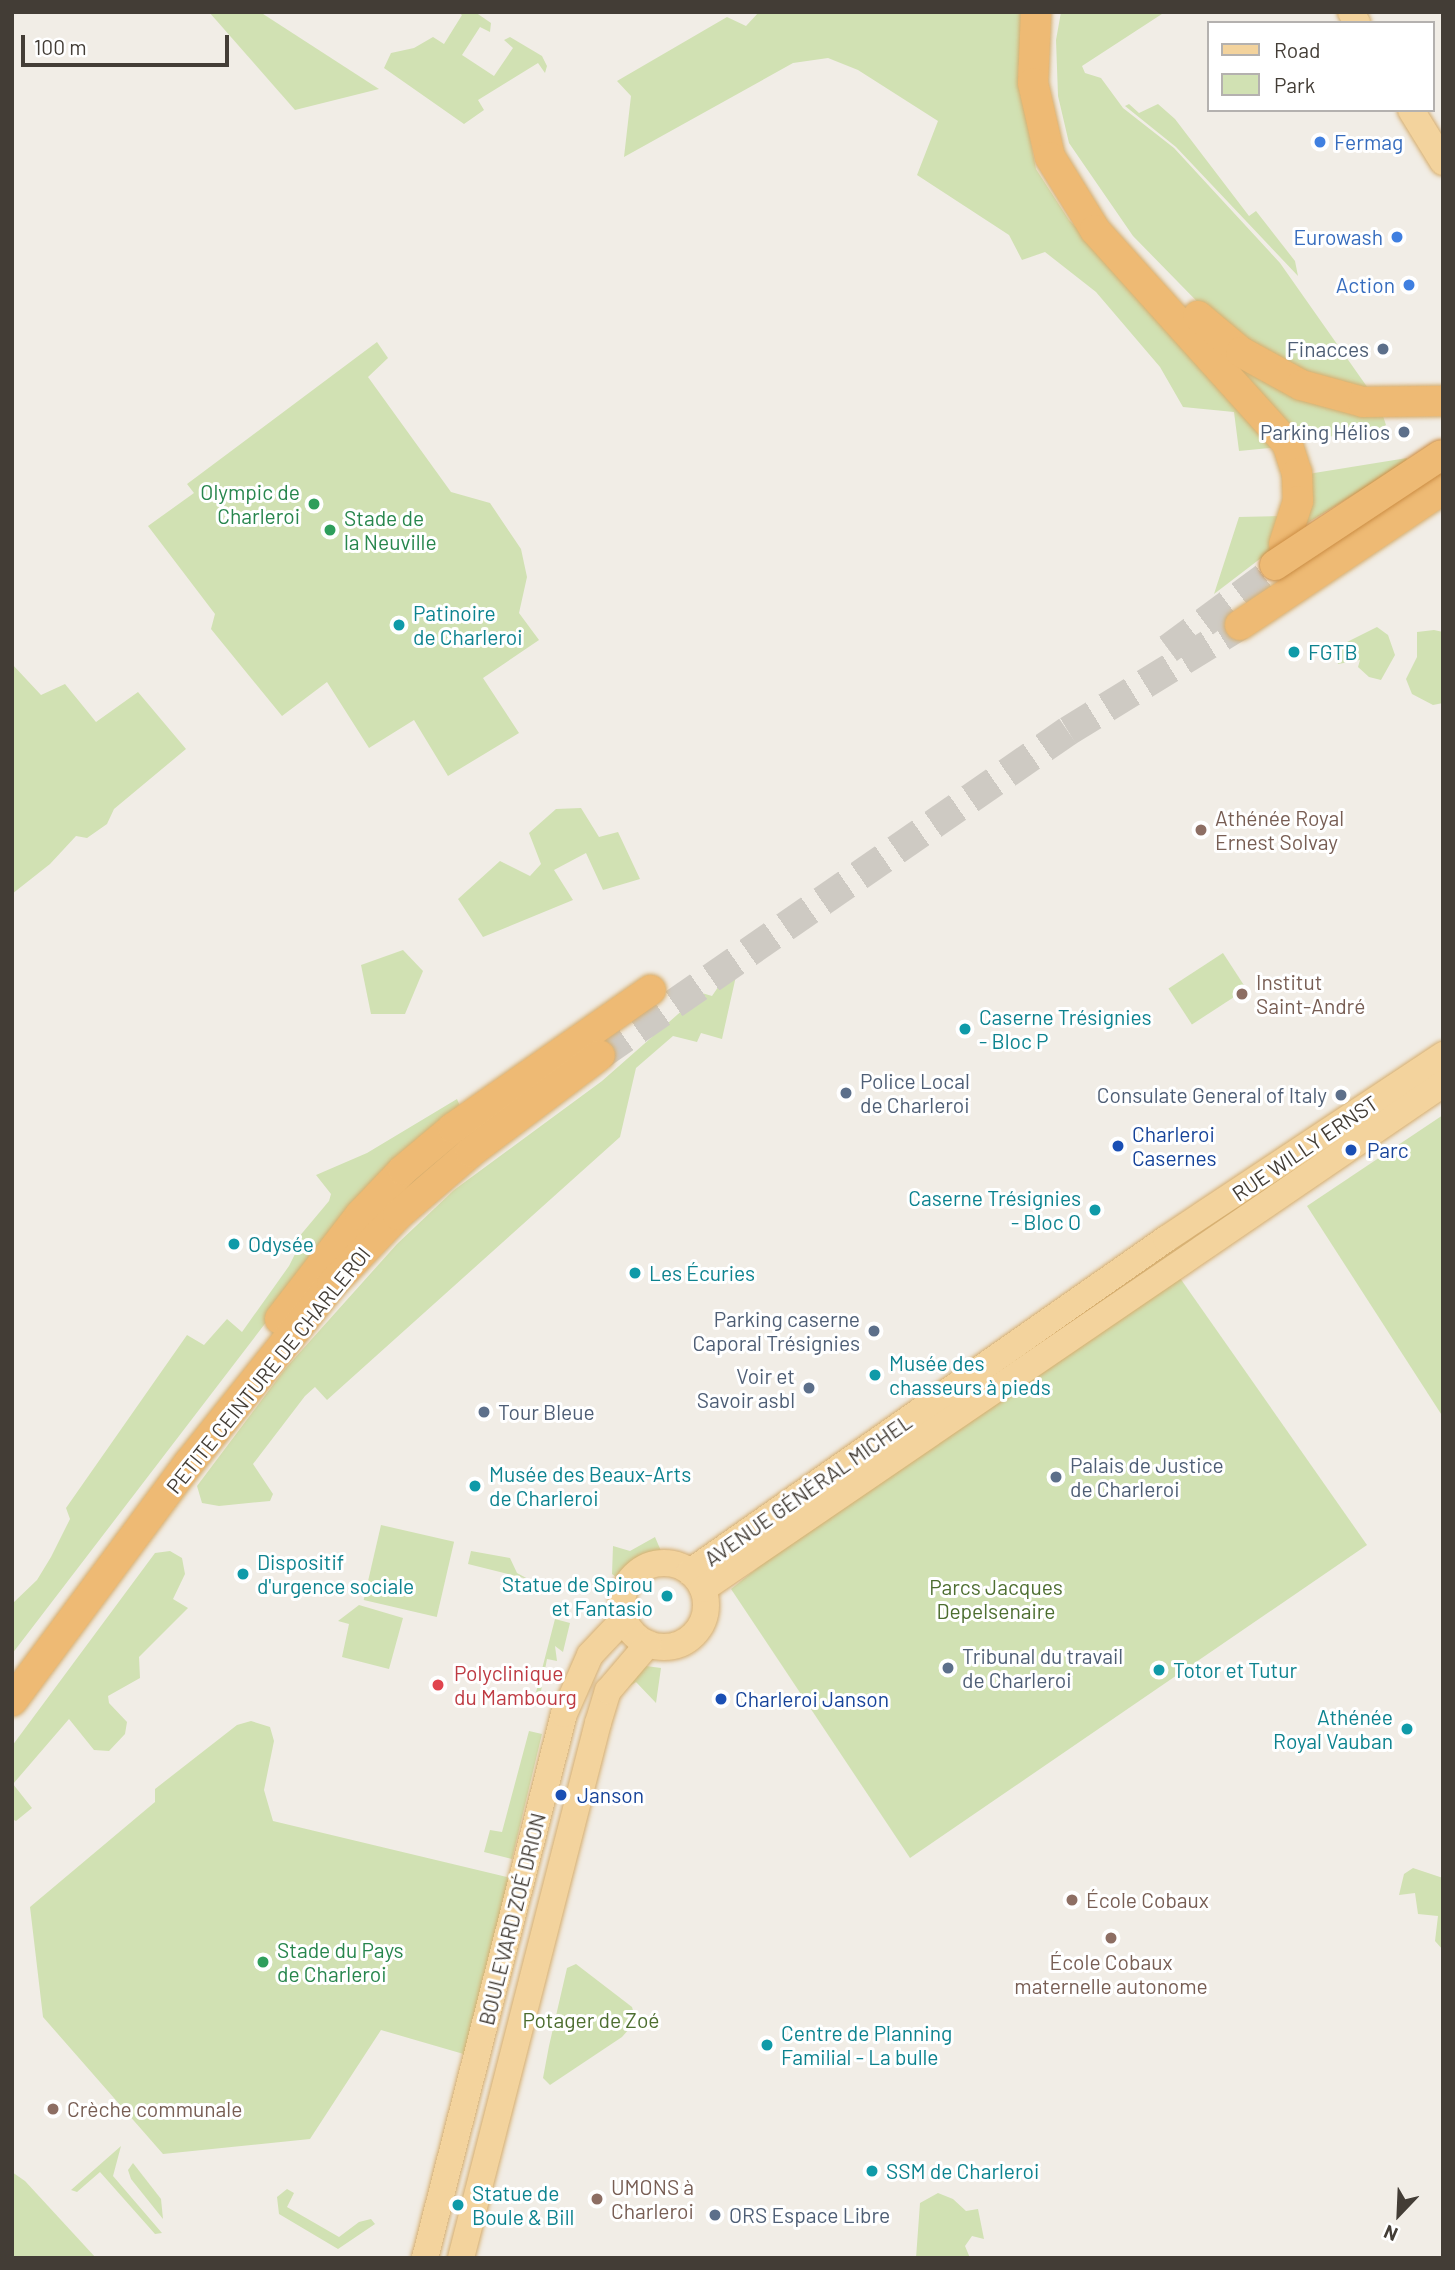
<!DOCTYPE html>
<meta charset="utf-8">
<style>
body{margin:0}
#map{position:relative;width:1455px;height:2270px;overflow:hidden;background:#f1ede6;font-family:Barlow,sans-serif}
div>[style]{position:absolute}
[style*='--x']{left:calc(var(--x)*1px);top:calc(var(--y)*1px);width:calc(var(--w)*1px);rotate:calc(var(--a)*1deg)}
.green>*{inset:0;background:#d1e1b3;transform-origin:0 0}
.highway-tunnel>*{height:30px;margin-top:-15px;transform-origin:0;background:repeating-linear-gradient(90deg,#cecac3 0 30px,transparent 0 45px)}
.roads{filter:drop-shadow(0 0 2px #d6ae6f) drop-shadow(0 0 2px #d6ae6f)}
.major>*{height:26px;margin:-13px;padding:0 13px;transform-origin:13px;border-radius:13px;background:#f3d39d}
.major>.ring{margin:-13px;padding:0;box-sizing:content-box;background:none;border:26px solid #f3d39d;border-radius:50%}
.highway>*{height:30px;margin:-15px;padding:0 15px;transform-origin:15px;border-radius:15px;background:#eeba74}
.bridges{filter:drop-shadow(0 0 2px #cc8e45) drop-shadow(0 0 2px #cc8e45)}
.highway-bridge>*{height:30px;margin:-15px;padding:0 15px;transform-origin:15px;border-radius:15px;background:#eeba74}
.dots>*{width:19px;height:19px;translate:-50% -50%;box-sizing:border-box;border:4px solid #fff;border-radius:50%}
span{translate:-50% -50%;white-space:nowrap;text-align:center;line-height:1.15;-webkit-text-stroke:6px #fff;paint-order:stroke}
.shop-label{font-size:21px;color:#366cbe}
.left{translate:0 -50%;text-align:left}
.right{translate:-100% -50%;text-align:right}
.service-label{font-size:21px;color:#4e5e75}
.leisure-label{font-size:21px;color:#27864d}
.culture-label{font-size:21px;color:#0d838f}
.education-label{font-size:21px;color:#785e54}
.transit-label{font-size:21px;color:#164399}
.street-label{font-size:21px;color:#433d36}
.park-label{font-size:21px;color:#4d6e30}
.health-label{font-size:21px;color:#be3a42}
.frame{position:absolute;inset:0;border:14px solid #433d36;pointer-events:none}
.legend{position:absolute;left:1207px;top:21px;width:228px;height:91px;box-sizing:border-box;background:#fff;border:2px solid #b4b1af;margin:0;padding:9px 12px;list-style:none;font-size:21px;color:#433d36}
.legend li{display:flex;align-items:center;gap:14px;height:35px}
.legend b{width:35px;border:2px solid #b4b1af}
.north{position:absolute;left:1364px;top:2179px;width:70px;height:70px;-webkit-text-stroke:5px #fff;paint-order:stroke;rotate:203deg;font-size:19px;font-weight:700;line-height:28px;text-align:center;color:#433d36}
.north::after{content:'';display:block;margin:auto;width:24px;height:32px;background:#433d36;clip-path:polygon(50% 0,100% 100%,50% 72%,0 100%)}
.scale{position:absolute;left:21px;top:35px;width:208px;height:32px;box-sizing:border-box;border:4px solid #433d36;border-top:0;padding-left:9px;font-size:21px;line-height:24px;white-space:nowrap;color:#433d36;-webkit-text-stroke:5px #fff;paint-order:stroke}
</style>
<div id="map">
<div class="green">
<i style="clip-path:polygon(209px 12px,260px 12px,379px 89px,295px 110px)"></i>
<i style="clip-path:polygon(458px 12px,475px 12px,491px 23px,490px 32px,480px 27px,462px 55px,494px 76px,513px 48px,504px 40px,510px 37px,542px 56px,547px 66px,545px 73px,538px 63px,478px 100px,484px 110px,464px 124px,384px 68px,391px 53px,414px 48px,433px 37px,444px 44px,462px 15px)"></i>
<i style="clip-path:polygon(759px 12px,1023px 12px,1018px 74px,1036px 169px,1069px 220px,1214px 367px,1280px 447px,1239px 451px,1234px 412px,1183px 407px,1160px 367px,1096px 292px,1045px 252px,1022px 260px,1009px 235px,917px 175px,938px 121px,858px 70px,828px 58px,793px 63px,624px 157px,631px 96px,617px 81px,727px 17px,746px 26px)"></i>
<i style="clip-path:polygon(1061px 12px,1165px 12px,1082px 66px,1085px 73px,1101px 78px,1123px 108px,1174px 148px,1280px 263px,1370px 391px,1290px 367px,1223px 328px,1133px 236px,1069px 143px,1058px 96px,1056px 40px)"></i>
<i style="clip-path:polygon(1129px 104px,1139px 113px,1158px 104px,1175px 119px,1249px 216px,1256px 211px,1295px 261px,1298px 276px,1176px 147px,1125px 106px)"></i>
<i style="clip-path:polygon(377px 342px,388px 358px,368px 377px,451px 492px,490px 503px,521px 549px,527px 577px,519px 613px,539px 640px,483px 678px,519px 733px,448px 776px,414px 720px,369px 748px,327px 682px,282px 716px,211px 629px,215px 614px,148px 526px,194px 493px,187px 484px)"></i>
<i style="clip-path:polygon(1232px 363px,1381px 410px,1386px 425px,1377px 430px,1298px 441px)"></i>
<i style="clip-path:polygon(1280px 458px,1285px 458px,1292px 486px,1285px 533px,1269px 552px,1214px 594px,1239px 517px,1285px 516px)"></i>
<i style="clip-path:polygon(1407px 458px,1406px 463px,1304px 525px,1308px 474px)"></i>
<i style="clip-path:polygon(1377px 627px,1388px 635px,1395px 655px,1381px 680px,1369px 677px,1358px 667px,1360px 660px,1338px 664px,1336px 654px,1345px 643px)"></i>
<i style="clip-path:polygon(1434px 630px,1443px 632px,1443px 703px,1433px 705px,1412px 694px,1406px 679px,1417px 657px,1417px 632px)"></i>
<i style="clip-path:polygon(12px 664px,41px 695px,65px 684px,96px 722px,138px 692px,186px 749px,114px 809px,107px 824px,87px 838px,76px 836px,50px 864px,12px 894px)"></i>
<i style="clip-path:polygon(581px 808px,599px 837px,618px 832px,640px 879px,603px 890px,586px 853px,554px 870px,573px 900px,483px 937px,458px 899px,500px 861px,530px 876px,541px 864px,529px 833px,556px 809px)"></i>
<i style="clip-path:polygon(403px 950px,423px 971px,405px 1014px,371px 1014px,361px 965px)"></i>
<i style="left:1223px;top:953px;width:43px;height:65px;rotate:57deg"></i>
<i style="clip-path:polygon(727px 974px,736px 976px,722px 1039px,701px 1033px,697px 1042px,673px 1036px,636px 1068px,620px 1137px,327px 1400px,315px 1387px,305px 1396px,253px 1464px,273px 1494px,270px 1501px,219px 1506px,202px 1503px,197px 1486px,203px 1478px,285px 1369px,397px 1244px,454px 1190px,602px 1081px,702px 993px,712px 996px)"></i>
<i style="clip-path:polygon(457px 1099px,460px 1106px,287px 1295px,12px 1654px,12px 1604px,37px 1580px,51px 1557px,70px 1519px,66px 1508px,187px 1335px,204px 1345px,227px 1319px,242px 1332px,289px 1266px,296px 1252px,293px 1244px,329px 1201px,331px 1194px,316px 1175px,367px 1153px)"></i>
<i style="clip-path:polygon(1443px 1115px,1443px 1417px,1307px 1206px)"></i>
<i style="clip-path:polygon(1180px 1278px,1367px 1545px,910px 1858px,731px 1589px,806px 1529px)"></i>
<i style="left:381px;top:1525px;width:75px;height:77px;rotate:13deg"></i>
<i style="clip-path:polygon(655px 1537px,661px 1551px,639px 1559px,616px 1577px,612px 1574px,613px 1546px,630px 1551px)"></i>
<i style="clip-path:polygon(170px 1551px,182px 1558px,185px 1574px,173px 1599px,188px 1608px,139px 1657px,140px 1678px,108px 1696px,109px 1703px,127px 1722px,125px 1734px,109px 1751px,94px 1750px,69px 1719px,13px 1784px,32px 1808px,16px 1821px,12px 1819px,12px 1746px,155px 1553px)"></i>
<i style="clip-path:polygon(471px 1551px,510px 1558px,517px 1573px,528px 1579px,468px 1564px)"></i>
<i style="clip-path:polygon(359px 1605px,403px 1618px,389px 1669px,342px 1657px,349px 1624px,338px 1621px)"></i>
<i style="clip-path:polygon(555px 1619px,570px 1623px,563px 1652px,555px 1646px,557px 1661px,547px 1659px,539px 1702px,534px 1700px)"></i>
<i style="clip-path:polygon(646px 1666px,661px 1668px,656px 1703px,636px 1682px,627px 1688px)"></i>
<i style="clip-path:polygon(251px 1721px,270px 1727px,274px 1741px,264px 1790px,273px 1821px,511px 1878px,467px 2055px,381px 2030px,310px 2139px,163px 2154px,43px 2017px,30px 1907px,155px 1802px,155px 1789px,237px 1725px)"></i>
<i style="clip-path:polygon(529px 1731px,542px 1734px,512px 1859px,484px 1852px,490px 1830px,502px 1832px)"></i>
<i style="clip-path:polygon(1413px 1868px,1443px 1878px,1443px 1950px,1435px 1941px,1438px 1916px,1418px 1914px,1415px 1893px,1399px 1895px,1404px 1874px)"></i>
<i style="clip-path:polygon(576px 1964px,632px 2007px,636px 2021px,622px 2037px,550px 2085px,543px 2078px,549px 2046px,567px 1968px)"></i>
<i style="clip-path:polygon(121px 2146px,113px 2176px,162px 2233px,155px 2234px,100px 2172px,77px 2192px,71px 2190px)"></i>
<i style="clip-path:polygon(133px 2163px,161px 2199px,163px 2219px,131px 2179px,128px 2170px)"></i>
<i style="clip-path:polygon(12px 2172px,25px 2181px,96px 2258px,12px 2258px)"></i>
<i style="clip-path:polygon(287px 2189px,294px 2193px,287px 2207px,339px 2237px,359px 2222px,371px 2219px,375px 2224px,338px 2249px,279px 2214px,277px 2197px)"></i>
<i style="clip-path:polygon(938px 2193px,953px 2199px,966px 2211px,978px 2209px,984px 2239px,972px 2236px,965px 2246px,970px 2258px,916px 2258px,920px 2203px)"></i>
</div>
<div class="highway-tunnel">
<i style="--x:1168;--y:649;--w:160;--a:-36.4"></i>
<i style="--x:600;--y:1055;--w:569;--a:-34.7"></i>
<i style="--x:1068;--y:731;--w:202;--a:-31.6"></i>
</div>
<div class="roads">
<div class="major">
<i style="--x:1351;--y:12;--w:13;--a:61"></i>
<i style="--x:1411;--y:110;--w:61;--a:58.4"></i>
<i class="ring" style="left:622px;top:1563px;width:58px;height:58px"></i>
<i style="--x:690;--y:1572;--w:581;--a:-34.98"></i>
<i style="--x:1166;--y:1239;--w:333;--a:-33.6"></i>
<i style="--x:703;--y:1589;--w:896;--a:-34.31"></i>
<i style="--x:425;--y:2258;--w:561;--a:-75.67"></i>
<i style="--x:564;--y:1714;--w:64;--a:-66.2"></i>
<i style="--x:590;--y:1655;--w:50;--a:-46.6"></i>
<i style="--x:461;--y:2258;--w:552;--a:-75.64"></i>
<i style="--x:598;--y:1723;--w:34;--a:-73"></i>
<i style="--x:608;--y:1691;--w:62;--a:-49.6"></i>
</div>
<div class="highway">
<i style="--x:1036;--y:12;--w:71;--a:92.4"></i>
<i style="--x:1033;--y:83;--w:76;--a:77.1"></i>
<i style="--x:1050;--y:157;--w:86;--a:58.3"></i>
<i style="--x:1095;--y:230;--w:287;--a:48"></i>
<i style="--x:1287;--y:443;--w:32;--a:72"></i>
<i style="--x:1297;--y:473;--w:28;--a:88"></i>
<i style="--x:1298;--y:501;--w:45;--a:108"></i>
<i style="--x:1198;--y:316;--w:56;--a:39.9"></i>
<i style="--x:1241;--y:352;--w:68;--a:28.8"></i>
<i style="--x:1301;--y:385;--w:64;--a:15.3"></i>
<i style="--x:1363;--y:402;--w:80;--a:-0.7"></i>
<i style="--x:1240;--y:625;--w:244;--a:-33.8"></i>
<i style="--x:280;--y:1319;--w:131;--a:-52.4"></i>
<i style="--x:360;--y:1215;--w:62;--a:-46.3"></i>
<i style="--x:403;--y:1170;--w:65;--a:-40"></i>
<i style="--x:453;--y:1128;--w:241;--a:-34.9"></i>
<i style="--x:12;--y:1701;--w:297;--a:-53.4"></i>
<i style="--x:189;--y:1463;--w:229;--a:-51.4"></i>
<i style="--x:332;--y:1284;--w:95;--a:-46.3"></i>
<i style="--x:398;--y:1215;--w:96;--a:-40.8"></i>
<i style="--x:471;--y:1152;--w:161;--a:-36.9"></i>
</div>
</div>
<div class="bridges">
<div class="highway-bridge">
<i style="--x:1275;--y:565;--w:199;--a:-33.5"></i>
</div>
</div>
<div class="dots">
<i style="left:1320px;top:142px;background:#3f7fe0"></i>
<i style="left:1397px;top:237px;background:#3f7fe0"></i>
<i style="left:1409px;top:285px;background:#3f7fe0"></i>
<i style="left:1383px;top:349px;background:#5c6f8a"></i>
<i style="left:1404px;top:432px;background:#5c6f8a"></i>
<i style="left:314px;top:504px;background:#2e9e5b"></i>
<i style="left:330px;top:530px;background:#2e9e5b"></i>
<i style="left:399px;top:625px;background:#0f9aa8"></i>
<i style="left:1294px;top:652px;background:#0f9aa8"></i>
<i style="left:1201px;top:830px;background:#8d6e63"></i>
<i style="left:1242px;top:994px;background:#8d6e63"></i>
<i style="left:965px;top:1029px;background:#0f9aa8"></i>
<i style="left:846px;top:1093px;background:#5c6f8a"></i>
<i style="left:1341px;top:1095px;background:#5c6f8a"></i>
<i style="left:1118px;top:1146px;background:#1a4fb4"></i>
<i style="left:1351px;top:1150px;background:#1a4fb4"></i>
<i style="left:1095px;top:1210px;background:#0f9aa8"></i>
<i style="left:234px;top:1244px;background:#0f9aa8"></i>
<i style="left:635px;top:1273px;background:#0f9aa8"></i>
<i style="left:874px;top:1331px;background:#5c6f8a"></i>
<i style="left:875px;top:1375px;background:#0f9aa8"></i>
<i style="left:809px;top:1388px;background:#5c6f8a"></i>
<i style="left:484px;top:1412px;background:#5c6f8a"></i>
<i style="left:1056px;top:1477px;background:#5c6f8a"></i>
<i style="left:475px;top:1486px;background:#0f9aa8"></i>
<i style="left:243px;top:1574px;background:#0f9aa8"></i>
<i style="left:667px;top:1596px;background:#0f9aa8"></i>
<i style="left:948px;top:1668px;background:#5c6f8a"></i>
<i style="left:1159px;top:1670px;background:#0f9aa8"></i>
<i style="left:438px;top:1685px;background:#e0444e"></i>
<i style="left:721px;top:1699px;background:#1a4fb4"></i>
<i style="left:1407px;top:1729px;background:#0f9aa8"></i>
<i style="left:561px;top:1795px;background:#1a4fb4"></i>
<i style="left:1072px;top:1900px;background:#8d6e63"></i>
<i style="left:1111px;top:1938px;background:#8d6e63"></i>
<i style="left:263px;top:1962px;background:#2e9e5b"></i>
<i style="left:767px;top:2045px;background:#0f9aa8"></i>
<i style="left:53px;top:2109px;background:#8d6e63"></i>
<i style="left:872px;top:2171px;background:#0f9aa8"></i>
<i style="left:597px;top:2199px;background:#8d6e63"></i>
<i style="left:458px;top:2205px;background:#0f9aa8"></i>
<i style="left:715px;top:2215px;background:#5c6f8a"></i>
</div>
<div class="shop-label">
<span class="left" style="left:1334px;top:142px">Fermag</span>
<span class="right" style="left:1383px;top:237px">Eurowash</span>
<span class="right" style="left:1395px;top:285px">Action</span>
</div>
<div class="service-label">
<span class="right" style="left:1369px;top:349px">Finacces</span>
<span class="right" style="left:1390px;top:432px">Parking Hélios</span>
<span class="left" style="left:860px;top:1093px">Police Local<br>de Charleroi</span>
<span class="right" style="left:1327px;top:1095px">Consulate General of Italy</span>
<span class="right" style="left:860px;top:1331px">Parking caserne<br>Caporal Trésignies</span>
<span class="right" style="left:795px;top:1388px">Voir et<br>Savoir asbl</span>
<span class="left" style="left:498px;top:1412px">Tour Bleue</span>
<span class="left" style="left:1070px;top:1477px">Palais de Justice<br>de Charleroi</span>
<span class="left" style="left:962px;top:1668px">Tribunal du travail<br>de Charleroi</span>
<span class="left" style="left:729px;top:2215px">ORS Espace Libre</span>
</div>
<div class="leisure-label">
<span class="right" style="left:300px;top:504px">Olympic de<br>Charleroi</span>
<span class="left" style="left:344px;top:530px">Stade de<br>la Neuville</span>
<span class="left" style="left:277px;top:1962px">Stade du Pays<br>de Charleroi</span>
</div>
<div class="culture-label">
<span class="left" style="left:413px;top:625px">Patinoire<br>de Charleroi</span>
<span class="left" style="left:1308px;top:652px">FGTB</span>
<span class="left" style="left:979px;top:1029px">Caserne Trésignies<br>- Bloc P</span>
<span class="right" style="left:1081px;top:1210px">Caserne Trésignies<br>- Bloc O</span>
<span class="left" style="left:248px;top:1244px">Odysée</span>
<span class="left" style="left:649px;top:1273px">Les Écuries</span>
<span class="left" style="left:889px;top:1375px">Musée des<br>chasseurs à pieds</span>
<span class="left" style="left:489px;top:1486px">Musée des Beaux-Arts<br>de Charleroi</span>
<span class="left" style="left:257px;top:1574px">Dispositif<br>d'urgence sociale</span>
<span class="right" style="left:653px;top:1596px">Statue de Spirou<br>et Fantasio</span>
<span class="left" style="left:1173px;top:1670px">Totor et Tutur</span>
<span class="right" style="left:1393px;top:1729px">Athénée<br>Royal Vauban</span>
<span class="left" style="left:781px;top:2045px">Centre de Planning<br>Familial - La bulle</span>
<span class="left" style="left:886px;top:2171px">SSM de Charleroi</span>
<span class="left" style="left:472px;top:2205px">Statue de<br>Boule &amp; Bill</span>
</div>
<div class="education-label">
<span class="left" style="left:1215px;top:830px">Athénée Royal<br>Ernest Solvay</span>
<span class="left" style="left:1256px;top:994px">Institut<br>Saint-André</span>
<span class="left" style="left:1086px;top:1900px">École Cobaux</span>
<span style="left:1111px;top:1974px">École Cobaux<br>maternelle autonome</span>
<span class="left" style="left:67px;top:2109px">Crèche communale</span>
<span class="left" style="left:611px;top:2199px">UMONS à<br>Charleroi</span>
</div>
<div class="transit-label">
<span class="left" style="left:1132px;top:1146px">Charleroi<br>Casernes</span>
<span class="left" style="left:1367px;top:1150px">Parc</span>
<span class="left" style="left:735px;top:1699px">Charleroi Janson</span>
<span class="left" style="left:577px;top:1795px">Janson</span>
</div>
<div class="street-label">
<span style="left:1305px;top:1148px;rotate:-34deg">RUE WILLY ERNST</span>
<span style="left:268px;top:1370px;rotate:-51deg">PETITE CEINTURE DE CHARLEROI</span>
<span style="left:808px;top:1490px;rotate:-35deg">AVENUE GÉNÉRAL MICHEL</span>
<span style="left:512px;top:1919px;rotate:-76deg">BOULEVARD ZOÉ DRION</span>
</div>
<div class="park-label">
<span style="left:996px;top:1599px">Parcs Jacques<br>Depelsenaire</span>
<span style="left:591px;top:2020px">Potager de Zoé</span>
</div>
<div class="health-label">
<span class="left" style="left:454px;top:1685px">Polyclinique<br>du Mambourg</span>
</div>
<div class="frame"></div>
<ul class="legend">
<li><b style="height:9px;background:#f3d39d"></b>Road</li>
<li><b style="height:19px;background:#d1e1b3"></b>Park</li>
</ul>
<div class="north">N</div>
<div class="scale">100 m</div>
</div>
